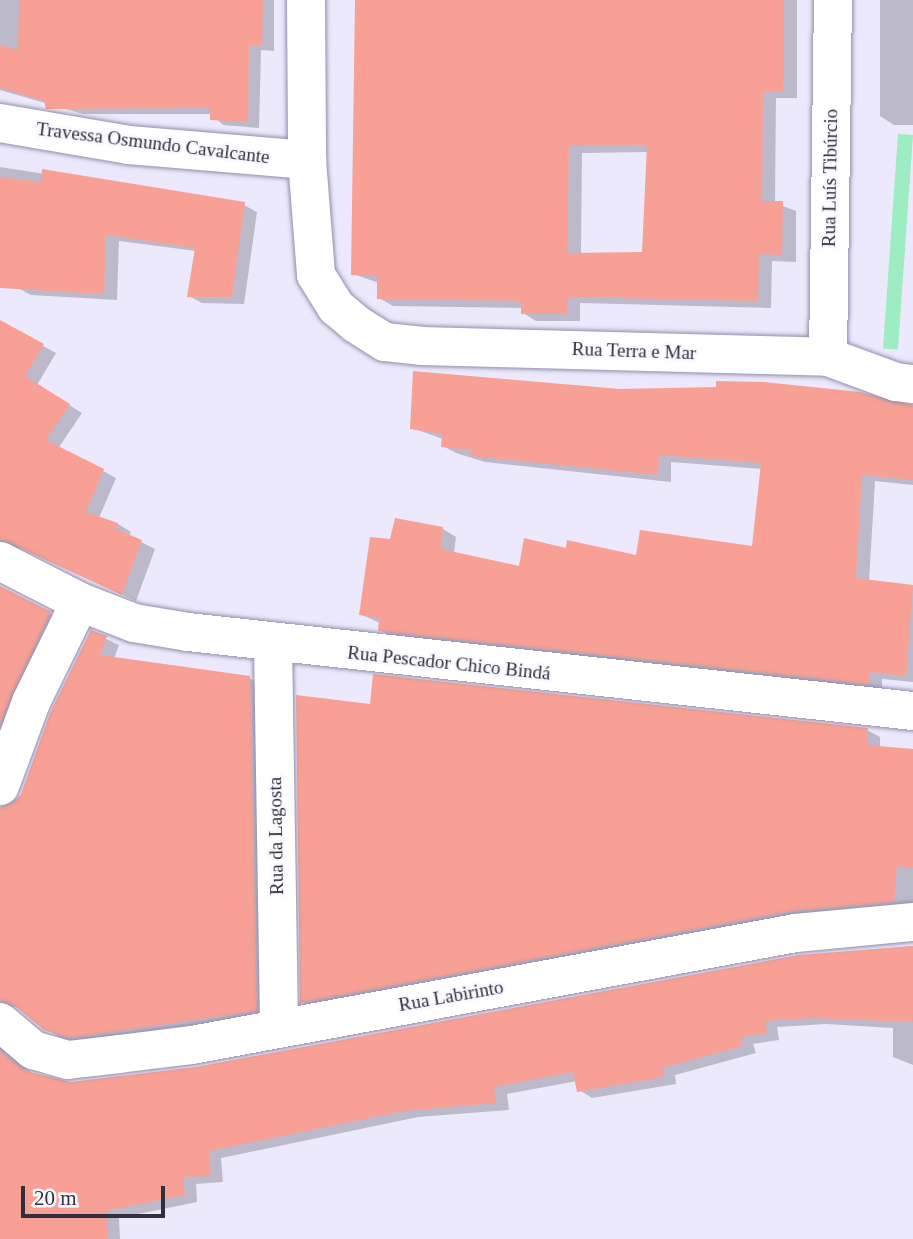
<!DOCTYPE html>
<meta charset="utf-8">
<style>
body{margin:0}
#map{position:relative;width:913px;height:1239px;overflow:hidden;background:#ece9fd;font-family:"Times New Roman",serif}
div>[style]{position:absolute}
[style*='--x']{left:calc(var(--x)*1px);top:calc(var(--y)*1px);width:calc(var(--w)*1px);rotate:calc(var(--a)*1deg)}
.green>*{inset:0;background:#9eecc2;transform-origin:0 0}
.shadow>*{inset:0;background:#0003}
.building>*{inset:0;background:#f8a095}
.roads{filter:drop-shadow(0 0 2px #928dab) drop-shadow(0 0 2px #928dab)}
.minor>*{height:38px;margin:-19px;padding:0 19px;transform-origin:19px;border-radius:19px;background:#fff}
span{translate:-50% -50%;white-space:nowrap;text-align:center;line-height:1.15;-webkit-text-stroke:5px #f9f8ff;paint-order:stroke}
.street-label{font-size:19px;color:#32303d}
.scale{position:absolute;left:21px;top:1186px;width:144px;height:32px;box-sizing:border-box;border:4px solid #32303d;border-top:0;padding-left:9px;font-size:21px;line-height:24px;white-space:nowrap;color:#32303d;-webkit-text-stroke:5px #f9f8ff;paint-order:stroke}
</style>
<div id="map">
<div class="green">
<i style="left:898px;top:134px;width:15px;height:215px;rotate:4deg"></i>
</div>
<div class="shadow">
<i style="clip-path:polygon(0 0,274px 0,274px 51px,261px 50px,259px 128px,223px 125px,211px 114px,83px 114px,0 90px)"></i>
<i style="clip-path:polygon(evenodd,357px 0,797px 0,797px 98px,776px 98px,775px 203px,796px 211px,796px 262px,772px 261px,771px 308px,580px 303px,580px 321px,536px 321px,523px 313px,523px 308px,393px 306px,379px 298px,379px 283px,353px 274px,357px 0,648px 152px,644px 254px,581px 255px,582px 153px,648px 152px)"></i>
<i style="clip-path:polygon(880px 0,913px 0,913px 125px,894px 125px,880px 116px)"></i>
<i style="clip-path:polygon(0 167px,244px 205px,257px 212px,244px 304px,202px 303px,189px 296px,196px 251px,119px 241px,117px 300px,31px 295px,18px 288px,0 263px)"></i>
<i style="clip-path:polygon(0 322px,56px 353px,37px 385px,82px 413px,59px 447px,116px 478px,99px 518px,118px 524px,131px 532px,129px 536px,155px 549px,136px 601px,24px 548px,0 551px)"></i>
<i style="clip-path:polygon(620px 391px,913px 407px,913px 485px,875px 481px,869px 582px,913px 587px,913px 682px,882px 679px,882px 691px,393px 637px,380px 630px,380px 623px,360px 614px,391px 541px,443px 529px,456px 537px,454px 553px,521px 568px,567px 550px,637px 557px,753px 548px,762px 469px,671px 462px,671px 482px,485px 462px,456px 453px,443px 446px,443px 439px,412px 428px)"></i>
<i style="clip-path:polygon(0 586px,63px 621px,0 771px)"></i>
<i style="clip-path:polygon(92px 632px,119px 645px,114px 659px,249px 678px,262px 685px,269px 1018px,84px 1044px,59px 1037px,16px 1007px,5px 1008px,0 1015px,0 809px,22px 795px)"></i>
<i style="clip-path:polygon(372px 706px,867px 730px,880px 737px,880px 748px,913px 750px,913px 908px,315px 1009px,302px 1002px)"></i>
<i style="clip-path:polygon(913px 946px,913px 1065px,893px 1057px,893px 1028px,826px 1024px,777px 1027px,779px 1040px,753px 1044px,756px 1053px,675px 1075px,676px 1084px,592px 1098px,579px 1090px,577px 1081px,507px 1094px,509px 1110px,418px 1117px,221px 1158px,223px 1182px,196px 1184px,197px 1202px,119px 1218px,120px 1239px,0 1239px,0 1046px,33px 1074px,70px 1083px,196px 1068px,799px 956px)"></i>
</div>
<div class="building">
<i style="clip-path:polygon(19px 0,263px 0,262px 45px,249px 45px,248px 122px,210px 120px,210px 108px,46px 109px,44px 101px,0 88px,0 45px,18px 50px)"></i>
<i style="clip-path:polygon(evenodd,355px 0,784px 0,783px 91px,763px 91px,762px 201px,783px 201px,782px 255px,759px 254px,758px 301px,567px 297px,567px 314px,521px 314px,521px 301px,377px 299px,377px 276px,351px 275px,355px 0,647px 145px,642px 252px,567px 253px,569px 146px,647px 145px)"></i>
<i style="clip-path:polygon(42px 169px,245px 202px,232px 297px,187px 297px,195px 248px,106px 235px,104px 294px,0 288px,0 177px,41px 182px)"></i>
<i style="clip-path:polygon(0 320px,44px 344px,25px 376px,70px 404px,46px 440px,104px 469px,86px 512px,118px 523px,116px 529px,142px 540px,122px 595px,0 539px)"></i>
<i style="clip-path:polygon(413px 371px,620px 389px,716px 387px,716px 381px,764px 382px,860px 392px,913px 405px,913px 480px,862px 475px,856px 578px,913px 585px,906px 676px,869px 672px,869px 684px,378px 631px,379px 618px,359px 615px,370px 537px,390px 539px,395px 518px,443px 527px,441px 549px,519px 566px,524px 538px,566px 548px,567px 540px,636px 555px,640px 530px,752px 546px,761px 463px,659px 455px,658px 475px,470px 456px,471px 450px,441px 447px,442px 434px,410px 429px)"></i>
<i style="clip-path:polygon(0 586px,51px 612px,0 723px)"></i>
<i style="clip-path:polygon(91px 630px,107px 636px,100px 655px,250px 676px,257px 1011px,70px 1038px,44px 1030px,14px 1005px,0 1001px,0 807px,13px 803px,21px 794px,51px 711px)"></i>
<i style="clip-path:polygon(373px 674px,868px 728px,867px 745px,913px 749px,913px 868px,897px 866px,894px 902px,792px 911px,300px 1003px,296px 695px,370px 704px)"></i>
<i style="clip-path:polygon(913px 946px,913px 1022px,812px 1018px,765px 1021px,767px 1033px,741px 1037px,743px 1046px,662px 1068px,664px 1077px,577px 1092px,573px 1072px,494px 1087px,496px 1103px,404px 1111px,209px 1151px,211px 1176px,183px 1177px,185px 1195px,106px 1211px,108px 1239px,0 1239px,0 1051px,26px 1071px,71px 1082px,196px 1067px,799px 955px)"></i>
</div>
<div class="roads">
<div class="minor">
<i style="--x:306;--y:0;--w:160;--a:89.6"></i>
<i style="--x:307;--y:160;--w:115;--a:85.5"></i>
<i style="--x:316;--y:275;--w:38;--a:58"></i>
<i style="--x:336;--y:307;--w:26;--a:40"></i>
<i style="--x:356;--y:324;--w:34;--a:32"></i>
<i style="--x:385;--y:342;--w:36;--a:6"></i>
<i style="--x:421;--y:346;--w:407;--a:1.5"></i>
<i style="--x:828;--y:357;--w:72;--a:20.2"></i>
<i style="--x:896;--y:382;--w:17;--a:7"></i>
<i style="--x:0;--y:123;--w:131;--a:9.7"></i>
<i style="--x:129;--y:145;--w:179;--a:4.8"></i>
<i style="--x:828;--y:357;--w:357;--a:-89.2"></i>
<i style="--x:0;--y:561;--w:90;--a:27.1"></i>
<i style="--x:80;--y:602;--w:58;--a:21.3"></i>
<i style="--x:134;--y:623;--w:55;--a:9.5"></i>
<i style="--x:188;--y:632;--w:729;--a:6.22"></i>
<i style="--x:273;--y:644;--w:383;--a:89.1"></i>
<i style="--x:0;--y:786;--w:90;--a:-69.7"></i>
<i style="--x:31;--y:702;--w:111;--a:-63.9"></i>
<i style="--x:0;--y:1022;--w:43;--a:40.3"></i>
<i style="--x:33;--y:1050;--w:36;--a:16"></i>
<i style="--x:68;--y:1060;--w:51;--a:-6.7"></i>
<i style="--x:119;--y:1054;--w:74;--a:-7"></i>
<i style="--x:192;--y:1045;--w:614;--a:-10.51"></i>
<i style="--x:796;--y:933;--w:118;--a:-5.4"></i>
</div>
</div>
<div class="street-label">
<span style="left:153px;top:143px;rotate:7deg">Travessa Osmundo Cavalcante</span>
<span style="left:830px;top:178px;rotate:-89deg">Rua Luís Tibúrcio</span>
<span style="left:634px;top:351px;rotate:2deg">Rua Terra e Mar</span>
<span style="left:449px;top:663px;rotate:6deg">Rua Pescador Chico Bindá</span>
<span style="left:276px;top:836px;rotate:-91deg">Rua da Lagosta</span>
<span style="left:451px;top:996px;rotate:-10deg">Rua Labirinto</span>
</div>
<div class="scale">20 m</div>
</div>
